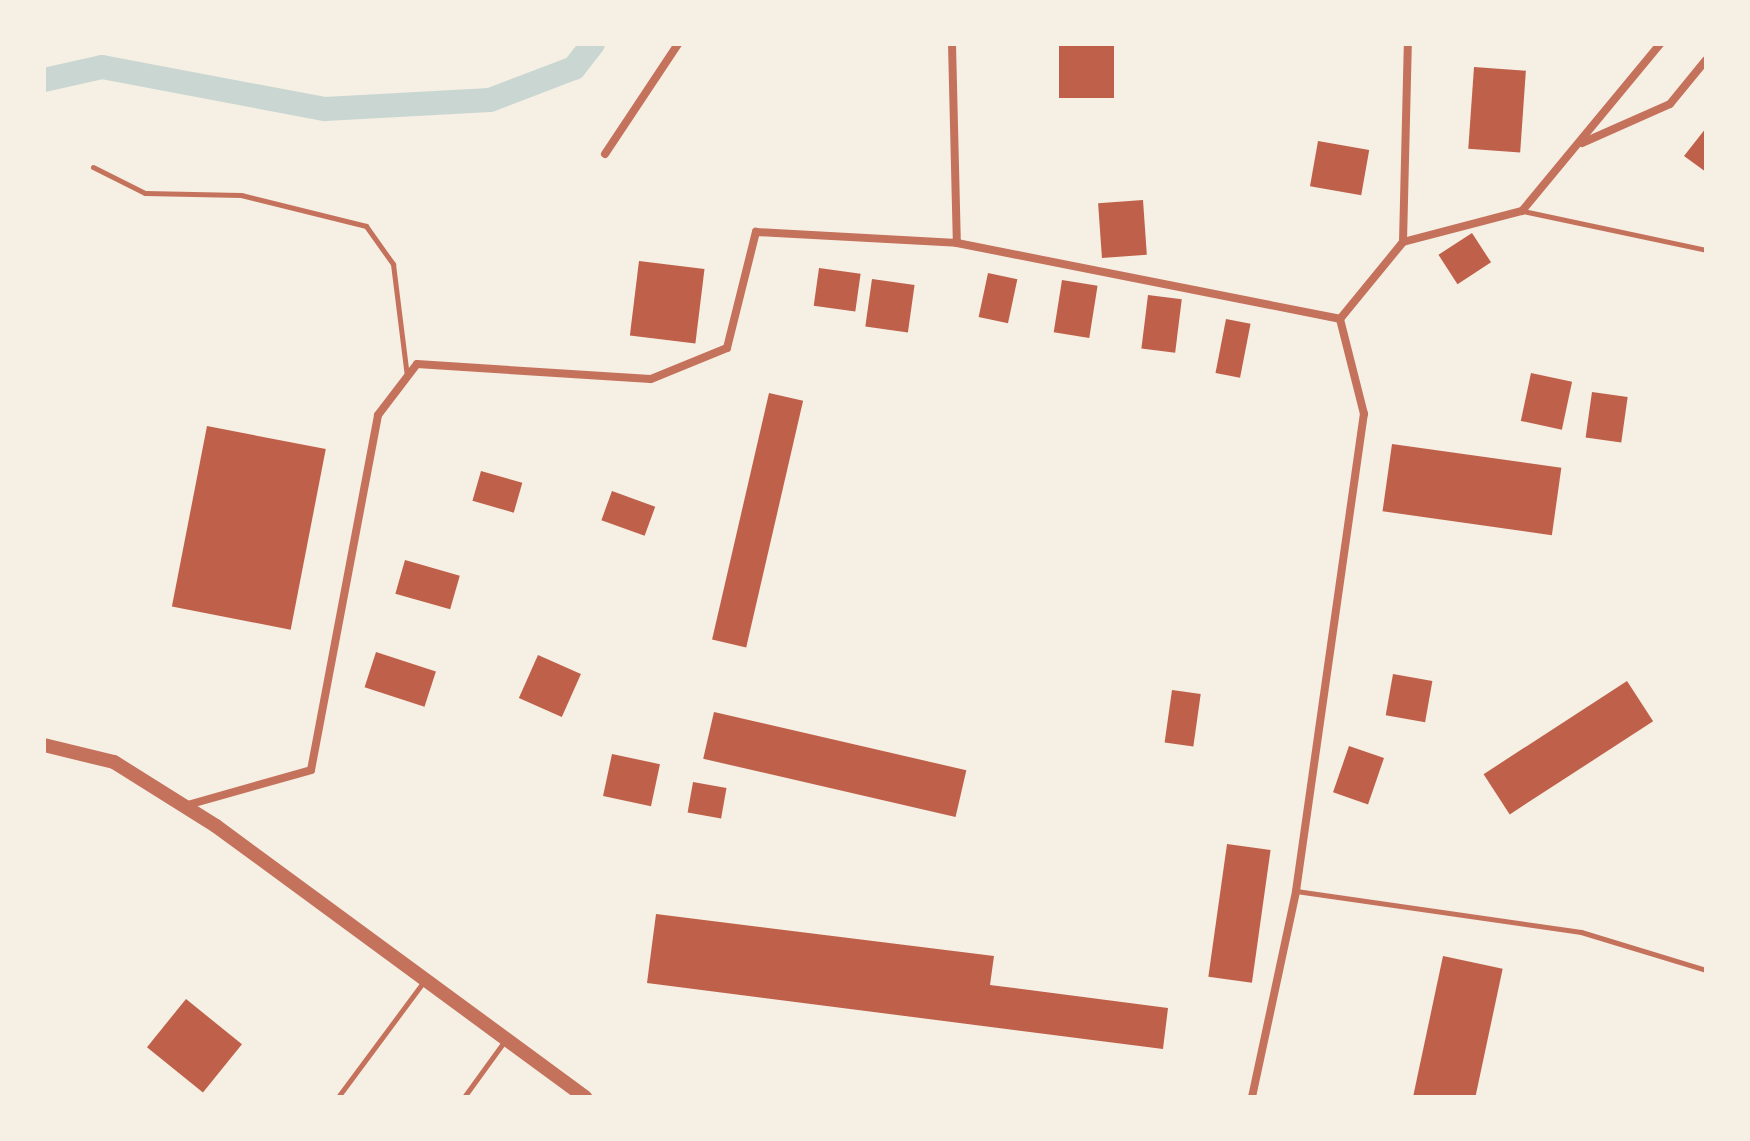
<!DOCTYPE html>
<style>
body{margin:0}
#map{position:relative;width:1750px;height:1141px;overflow:hidden;background:#f6efe4;font-family:Montserrat,sans-serif}
div>[style]{position:absolute}
[style*='--x']{left:calc(var(--x)*1px);top:calc(var(--y)*1px);width:calc(var(--w)*1px);rotate:calc(var(--a)*1deg)}
.canal>*{height:24px;margin:-12px;padding:0 12px;transform-origin:12px;border-radius:12px;background:#c9d6d2}
.building>*{inset:0;background:#bf614a;transform-origin:0 0}
.service>*{height:5px;margin:-2.5px;padding:0 2.5px;transform-origin:2.5px;border-radius:2.5px;background:#c5725c}
.minor>*{height:8px;margin:-4px;padding:0 4px;transform-origin:4px;border-radius:4px;background:#c5725c}
.tertiary>*{height:14px;margin:-7px;padding:0 7px;transform-origin:7px;border-radius:7px;background:#c5725c}
span{translate:-50% -50%;white-space:nowrap;text-align:center;line-height:1.15;-webkit-text-stroke:8px #f6efe4;paint-order:stroke}
.frame{position:absolute;inset:0;border:46px solid #f6efe4;pointer-events:none}
</style>
<div id="map">
<div class="canal">
<i style="--x:44;--y:80;--w:59;--a:-12.6"></i>
<i style="--x:102;--y:67;--w:227;--a:10.7"></i>
<i style="--x:325;--y:109;--w:165;--a:-3.1"></i>
<i style="--x:490;--y:100;--w:90;--a:-20.9"></i>
<i style="--x:574;--y:68;--w:31;--a:-52"></i>
</div>
<div class="building">
<i style="left:1059px;top:44px;width:55px;height:54px"></i>
<i style="left:1474px;top:67px;width:52px;height:82px;rotate:4deg"></i>
<i style="clip-path:polygon(1706px 128px,1706px 172px,1684px 156px)"></i>
<i style="left:1318px;top:141px;width:52px;height:46px;rotate:10deg"></i>
<i style="left:1143px;top:200px;width:55px;height:45px;rotate:86deg"></i>
<i style="left:1472px;top:233px;width:35px;height:40px;rotate:57deg"></i>
<i style="left:639px;top:261px;width:66px;height:75px;rotate:7deg"></i>
<i style="left:819px;top:268px;width:42px;height:38px;rotate:8deg"></i>
<i style="left:988px;top:273px;width:30px;height:45px;rotate:12deg"></i>
<i style="left:872px;top:279px;width:43px;height:48px;rotate:8deg"></i>
<i style="left:1062px;top:280px;width:36px;height:53px;rotate:9deg"></i>
<i style="left:1148px;top:295px;width:34px;height:54px;rotate:7deg"></i>
<i style="left:1226px;top:319px;width:25px;height:55px;rotate:11deg"></i>
<i style="left:1531px;top:373px;width:42px;height:49px;rotate:12deg"></i>
<i style="left:1592px;top:392px;width:36px;height:46px;rotate:8deg"></i>
<i style="left:769px;top:393px;width:35px;height:253px;rotate:13deg"></i>
<i style="left:207px;top:426px;width:121px;height:184px;rotate:11deg"></i>
<i style="left:1392px;top:444px;width:171px;height:68px;rotate:8deg"></i>
<i style="left:481px;top:471px;width:43px;height:31px;rotate:16deg"></i>
<i style="left:612px;top:491px;width:46px;height:31px;rotate:20deg"></i>
<i style="left:405px;top:560px;width:57px;height:35px;rotate:16deg"></i>
<i style="left:376px;top:652px;width:63px;height:37px;rotate:18deg"></i>
<i style="left:538px;top:655px;width:47px;height:47px;rotate:24deg"></i>
<i style="left:1393px;top:674px;width:40px;height:42px;rotate:10deg"></i>
<i style="left:1627px;top:681px;width:48px;height:171px;rotate:57deg"></i>
<i style="left:1172px;top:690px;width:29px;height:53px;rotate:8deg"></i>
<i style="left:714px;top:712px;width:259px;height:48px;rotate:13deg"></i>
<i style="left:1349px;top:746px;width:37px;height:49px;rotate:19deg"></i>
<i style="left:612px;top:754px;width:49px;height:43px;rotate:12deg"></i>
<i style="left:693px;top:782px;width:34px;height:31px;rotate:10deg"></i>
<i style="left:1227px;top:844px;width:44px;height:134px;rotate:8deg"></i>
<i style="clip-path:polygon(656px 914px,994px 956px,990px 985px,1168px 1008px,1163px 1049px,647px 983px)"></i>
<i style="left:1443px;top:956px;width:61px;height:144px;rotate:12deg"></i>
<i style="left:186px;top:999px;width:72px;height:62px;rotate:39deg"></i>
</div>
<div class="service">
<i style="--x:93;--y:167;--w:58;--a:26.6"></i>
<i style="--x:145;--y:193;--w:96;--a:1.2"></i>
<i style="--x:241;--y:195;--w:129;--a:13.9"></i>
<i style="--x:366;--y:226;--w:47;--a:54.6"></i>
<i style="--x:393;--y:264;--w:113;--a:82.9"></i>
<i style="--x:1523;--y:211;--w:187;--a:12"></i>
<i style="--x:1296;--y:891;--w:288;--a:8.2"></i>
<i style="--x:1581;--y:932;--w:131;--a:16.9"></i>
<i style="--x:338;--y:1097;--w:146;--a:-53.4"></i>
<i style="--x:464;--y:1097;--w:72;--a:-54.1"></i>
</div>
<div class="minor">
<i style="--x:952;--y:44;--w:199;--a:88.6"></i>
<i style="--x:1582;--y:143;--w:96;--a:-23.9"></i>
<i style="--x:1670;--y:104;--w:57;--a:-50.7"></i>
<i style="--x:605;--y:154;--w:132;--a:-56.4"></i>
<i style="--x:1403;--y:242;--w:198;--a:-88.6"></i>
<i style="--x:184;--y:806;--w:132;--a:-15.8"></i>
<i style="--x:311;--y:770;--w:361;--a:-79.3"></i>
<i style="--x:378;--y:415;--w:64;--a:-52.6"></i>
<i style="--x:417;--y:364;--w:234;--a:3.7"></i>
<i style="--x:651;--y:379;--w:82;--a:-22.2"></i>
<i style="--x:727;--y:348;--w:120;--a:-76"></i>
<i style="--x:756;--y:232;--w:201;--a:3.1"></i>
<i style="--x:957;--y:243;--w:390;--a:11.2"></i>
<i style="--x:1252;--y:1097;--w:211;--a:-77.9"></i>
<i style="--x:1296;--y:891;--w:482;--a:-81.9"></i>
<i style="--x:1364;--y:414;--w:98;--a:-104.2"></i>
<i style="--x:1340;--y:319;--w:99;--a:-50.7"></i>
<i style="--x:1403;--y:242;--w:123;--a:-14.6"></i>
<i style="--x:1522;--y:211;--w:217;--a:-50.4"></i>
</div>
<div class="tertiary">
<i style="--x:44;--y:745;--w:72;--a:13.7"></i>
<i style="--x:114;--y:762;--w:120;--a:32.1"></i>
<i style="--x:216;--y:826;--w:458;--a:36.3"></i>
</div>
<div class="frame"></div>
</div>
